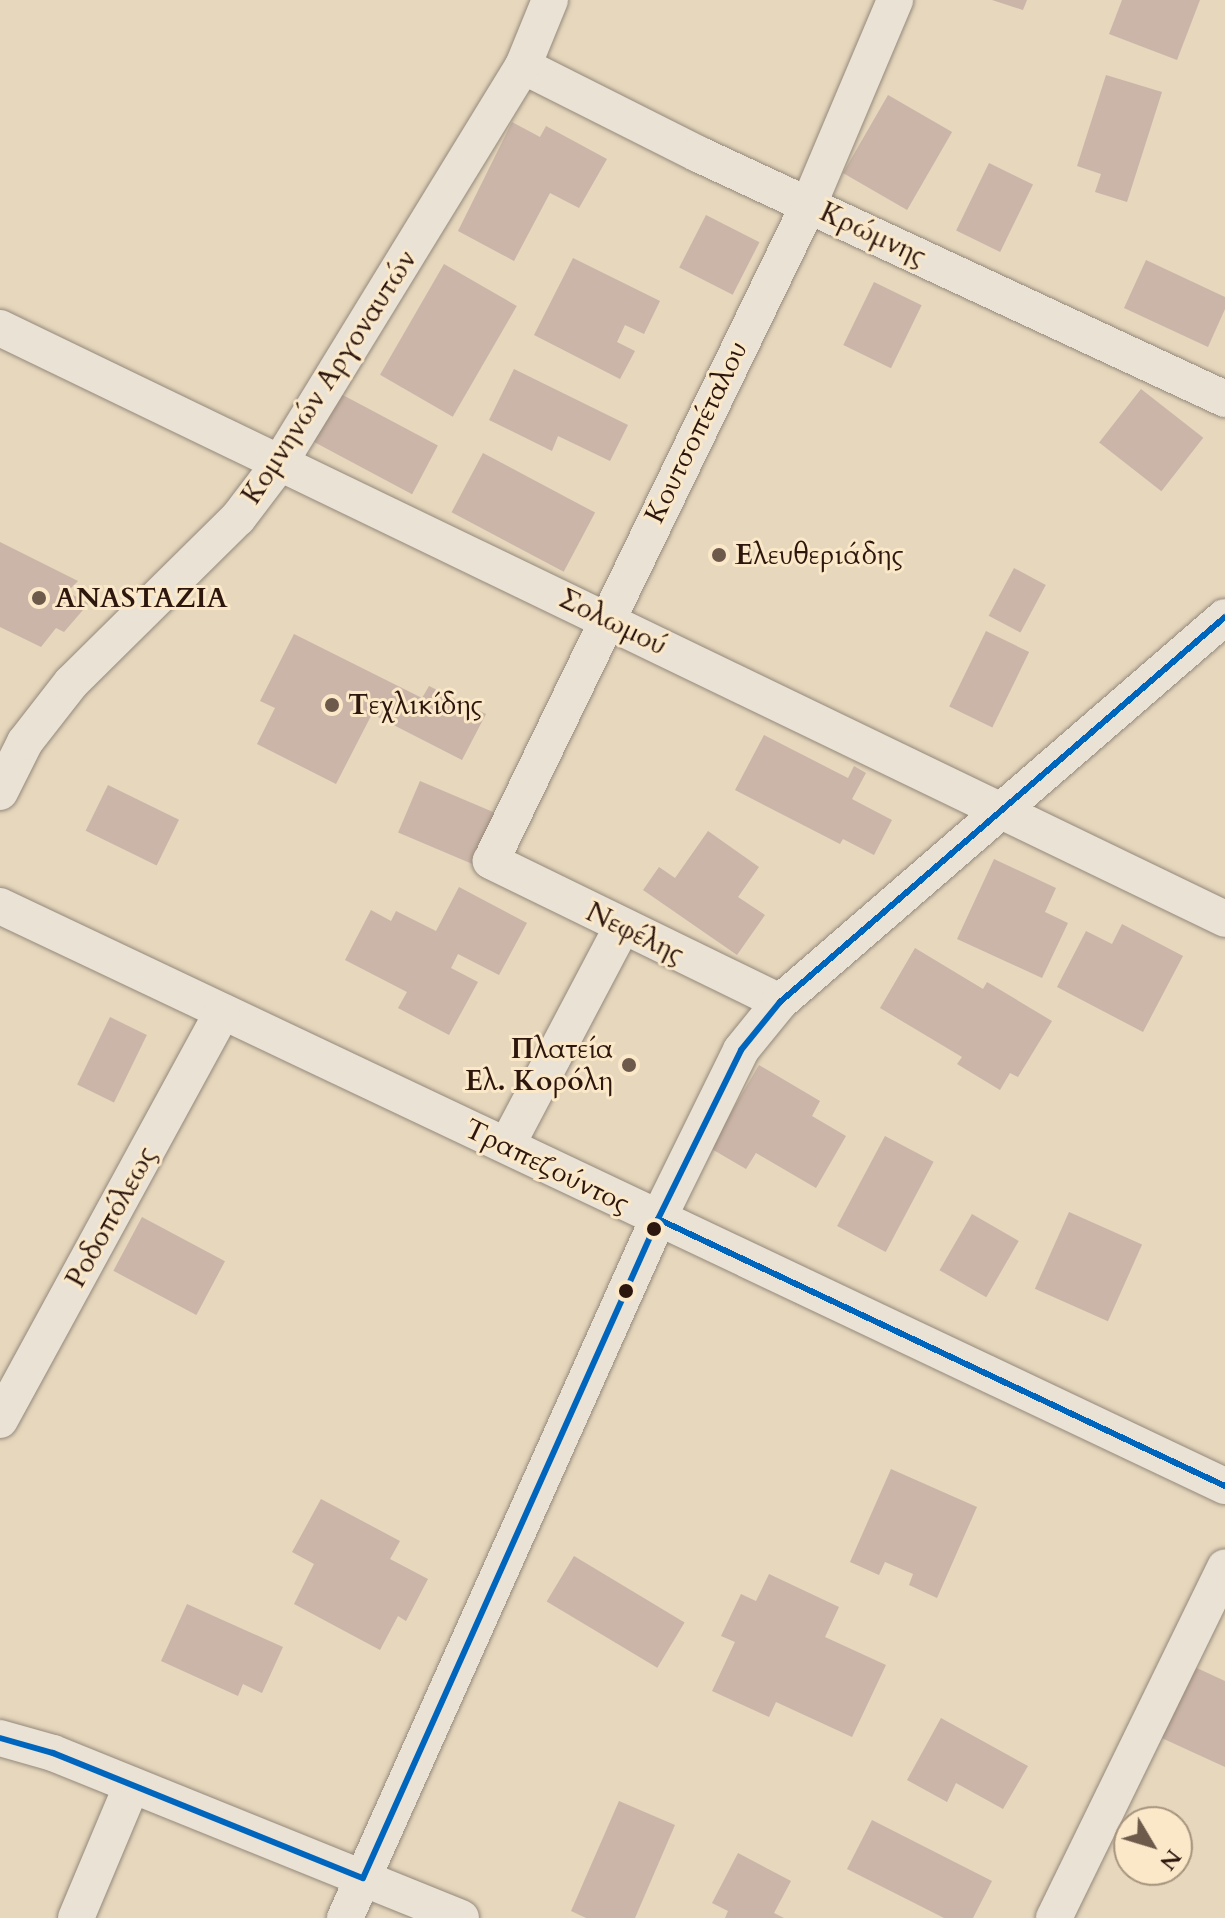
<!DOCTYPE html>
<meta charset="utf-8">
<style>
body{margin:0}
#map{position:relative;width:1225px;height:1918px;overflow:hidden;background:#e6d7bd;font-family:Cardo,serif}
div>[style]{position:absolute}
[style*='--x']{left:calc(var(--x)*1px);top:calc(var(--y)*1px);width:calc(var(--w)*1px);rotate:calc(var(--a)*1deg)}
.building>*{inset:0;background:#cbb5a8;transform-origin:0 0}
.roads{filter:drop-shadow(0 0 2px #95897a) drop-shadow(0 0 2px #95897a)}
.minor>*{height:36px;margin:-18px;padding:0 18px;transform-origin:18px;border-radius:18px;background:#e9e2d5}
.bus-1>*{height:6px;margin:-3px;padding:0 3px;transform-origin:3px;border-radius:3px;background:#0065bd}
.dots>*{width:22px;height:22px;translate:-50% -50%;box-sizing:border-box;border:4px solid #fae8c9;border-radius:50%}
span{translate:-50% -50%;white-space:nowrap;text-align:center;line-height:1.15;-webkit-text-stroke:6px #fae8c9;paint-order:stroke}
.street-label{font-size:28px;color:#2d160d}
.poi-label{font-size:28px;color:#2d160d;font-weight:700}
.left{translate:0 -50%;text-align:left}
.right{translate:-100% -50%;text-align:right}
.north{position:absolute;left:1113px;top:1806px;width:80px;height:80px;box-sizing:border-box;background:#fae8c9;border:2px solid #a8947e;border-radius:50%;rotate:128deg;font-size:22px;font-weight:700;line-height:32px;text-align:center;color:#2d160d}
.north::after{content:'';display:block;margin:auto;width:28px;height:36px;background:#6e5a4b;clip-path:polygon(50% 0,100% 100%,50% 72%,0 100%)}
</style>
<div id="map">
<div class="building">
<i style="clip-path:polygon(992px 0,1027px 0,1023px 10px)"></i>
<i style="clip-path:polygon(1122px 0,1200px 0,1177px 60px,1109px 34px)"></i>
<i style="clip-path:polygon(1106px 75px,1162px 92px,1127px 202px,1095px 192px,1101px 174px,1077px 166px)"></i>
<i style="left:888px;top:95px;width:74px;height:90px;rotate:30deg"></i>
<i style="clip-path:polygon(512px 122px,540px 137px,546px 126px,607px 159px,579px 208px,550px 193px,514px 261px,458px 231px)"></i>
<i style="left:989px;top:163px;width:49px;height:75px;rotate:26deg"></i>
<i style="left:706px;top:215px;width:60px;height:59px;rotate:27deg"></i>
<i style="clip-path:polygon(573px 258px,660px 301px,644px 334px,625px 325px,617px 342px,635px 351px,620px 379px,534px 335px)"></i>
<i style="clip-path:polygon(1146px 260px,1225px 297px,1225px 309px,1208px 347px,1124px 308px)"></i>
<i style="left:444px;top:264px;width:84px;height:128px;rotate:30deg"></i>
<i style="left:874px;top:282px;width:53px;height:70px;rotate:26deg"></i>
<i style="clip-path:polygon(514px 369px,628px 425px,610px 461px,558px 436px,552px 451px,489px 420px)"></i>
<i style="left:1141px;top:389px;width:79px;height:68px;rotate:38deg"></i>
<i style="left:339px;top:393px;width:112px;height:55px;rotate:28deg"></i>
<i style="left:483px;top:453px;width:127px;height:67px;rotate:28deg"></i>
<i style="clip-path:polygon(0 542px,78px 581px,67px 592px,89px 603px,64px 632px,56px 628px,41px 647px,0 627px)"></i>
<i style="left:1014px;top:568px;width:36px;height:54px;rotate:28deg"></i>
<i style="left:986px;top:631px;width:48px;height:84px;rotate:26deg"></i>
<i style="clip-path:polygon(294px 634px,422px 698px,429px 686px,486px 714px,462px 760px,372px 714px,336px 784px,257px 744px,275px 708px,260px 701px)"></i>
<i style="clip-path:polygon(764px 735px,848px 778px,854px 766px,866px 773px,852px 799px,892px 820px,874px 855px,843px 839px,840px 844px,735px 790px)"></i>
<i style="left:420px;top:781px;width:82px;height:56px;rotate:23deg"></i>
<i style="left:108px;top:785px;width:79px;height:51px;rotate:26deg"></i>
<i style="clip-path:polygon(708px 831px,759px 867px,738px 897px,765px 915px,737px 955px,643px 890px,659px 867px,675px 878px)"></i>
<i style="clip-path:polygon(994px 859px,1056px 888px,1045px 912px,1068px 923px,1042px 978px,957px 939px)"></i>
<i style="clip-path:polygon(459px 887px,527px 923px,499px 975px,458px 954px,451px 968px,478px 982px,449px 1035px,398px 1008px,407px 992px,345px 960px,371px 910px,391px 921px,396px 911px,436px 931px)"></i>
<i style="clip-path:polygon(1122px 924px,1183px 956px,1143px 1032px,1057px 987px,1086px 931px,1112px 944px)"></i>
<i style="clip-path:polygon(915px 948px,983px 989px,987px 982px,1052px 1021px,1018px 1077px,1010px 1073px,1000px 1090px,957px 1064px,962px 1057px,880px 1008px)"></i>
<i style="left:110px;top:1017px;width:41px;height:75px;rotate:26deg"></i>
<i style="clip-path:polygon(759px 1065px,820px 1101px,812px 1116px,846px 1136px,816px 1188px,756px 1153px,746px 1169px,710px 1148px)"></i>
<i style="left:885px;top:1136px;width:55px;height:102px;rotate:28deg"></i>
<i style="left:1069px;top:1212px;width:80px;height:84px;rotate:24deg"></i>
<i style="left:972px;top:1214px;width:54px;height:65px;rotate:30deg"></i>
<i style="left:142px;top:1217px;width:94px;height:61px;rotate:28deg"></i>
<i style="clip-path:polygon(891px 1469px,977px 1507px,937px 1598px,909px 1585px,913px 1574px,885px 1562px,879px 1575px,850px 1562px)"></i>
<i style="clip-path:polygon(321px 1499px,400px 1541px,390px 1559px,428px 1579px,406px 1621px,398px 1616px,380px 1650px,294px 1604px,314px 1564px,292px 1552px)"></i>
<i style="left:574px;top:1556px;width:129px;height:53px;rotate:31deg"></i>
<i style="clip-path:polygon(769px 1574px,839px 1607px,825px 1637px,886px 1665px,852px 1737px,776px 1702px,769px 1717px,712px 1691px,735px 1642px,721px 1636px,741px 1594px,756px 1601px)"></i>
<i style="clip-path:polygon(187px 1604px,283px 1647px,262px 1693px,243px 1684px,238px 1696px,161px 1661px)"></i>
<i style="clip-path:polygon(1186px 1663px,1225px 1681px,1225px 1767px,1153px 1734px)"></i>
<i style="clip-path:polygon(941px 1718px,1028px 1766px,1003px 1809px,956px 1783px,947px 1802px,907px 1780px)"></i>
<i style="clip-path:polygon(619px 1801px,675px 1825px,635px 1918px,586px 1918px,571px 1911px)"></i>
<i style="clip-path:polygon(872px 1820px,992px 1881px,973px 1918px,944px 1918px,847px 1869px)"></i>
<i style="clip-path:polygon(738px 1853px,791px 1881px,774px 1913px,784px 1918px,725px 1918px,728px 1911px,712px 1903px)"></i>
</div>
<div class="roads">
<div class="minor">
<i style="--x:523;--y:66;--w:196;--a:26.7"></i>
<i style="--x:698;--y:154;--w:581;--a:24.93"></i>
<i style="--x:0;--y:328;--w:1360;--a:25.75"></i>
<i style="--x:0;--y:792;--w:56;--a:-63.4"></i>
<i style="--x:25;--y:742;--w:75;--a:-52.1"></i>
<i style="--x:71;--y:683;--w:235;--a:-44.7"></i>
<i style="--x:238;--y:518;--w:68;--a:-52.8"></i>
<i style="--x:279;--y:464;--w:467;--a:-58.5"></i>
<i style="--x:523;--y:66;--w:71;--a:-67.8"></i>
<i style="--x:0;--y:906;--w:1355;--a:25.34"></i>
<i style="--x:780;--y:1002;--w:322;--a:-154"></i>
<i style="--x:491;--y:861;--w:730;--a:-64.17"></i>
<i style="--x:809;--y:204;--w:221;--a:-67.1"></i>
<i style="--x:507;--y:1145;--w:246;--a:-62.2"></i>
<i style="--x:0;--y:1420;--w:464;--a:-61.4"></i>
<i style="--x:0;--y:1738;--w:55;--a:15.8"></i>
<i style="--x:53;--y:1753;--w:440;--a:22"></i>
<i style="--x:76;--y:1918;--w:144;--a:-67.2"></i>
<i style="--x:345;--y:1918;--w:766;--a:-65.88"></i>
<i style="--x:658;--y:1219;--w:188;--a:-63.8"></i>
<i style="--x:741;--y:1050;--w:62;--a:-50.9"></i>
<i style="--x:780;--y:1002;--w:588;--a:-40.87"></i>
<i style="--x:1054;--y:1918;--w:390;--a:-64"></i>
</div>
</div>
<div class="bus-1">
<i style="--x:658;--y:1219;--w:627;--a:25.22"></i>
<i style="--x:0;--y:1738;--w:55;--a:15.8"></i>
<i style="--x:53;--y:1753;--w:334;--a:22"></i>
<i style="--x:363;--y:1878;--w:722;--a:-65.88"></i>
<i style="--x:658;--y:1219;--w:188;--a:-63.8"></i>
<i style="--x:741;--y:1050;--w:62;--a:-50.9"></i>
<i style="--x:780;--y:1002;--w:588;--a:-40.87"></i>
</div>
<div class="dots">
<i style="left:719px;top:555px;background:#6e5a4b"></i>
<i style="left:39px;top:598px;background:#6e5a4b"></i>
<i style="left:332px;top:705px;background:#6e5a4b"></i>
<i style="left:629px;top:1065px;background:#6e5a4b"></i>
<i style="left:654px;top:1229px;background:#2d160d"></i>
<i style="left:626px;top:1291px;background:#2d160d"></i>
</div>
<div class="street-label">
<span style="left:873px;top:234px;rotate:25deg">Κρώμνης</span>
<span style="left:329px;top:377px;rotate:-57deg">Κομνηνών Αργοναυτών</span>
<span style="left:696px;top:432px;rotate:-64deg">Κουτσοπέταλου</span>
<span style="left:613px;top:622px;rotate:26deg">Σολωμού</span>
<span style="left:635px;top:933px;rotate:26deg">Νεφέλης</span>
<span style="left:547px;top:1166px;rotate:26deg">Τραπεζούντος</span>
<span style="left:111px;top:1217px;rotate:-61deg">Ροδοπόλεως</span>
</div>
<div class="poi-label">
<span class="left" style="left:735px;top:555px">Ελευθεριάδης</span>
<span class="left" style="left:55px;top:598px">ANASTAZIA</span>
<span class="left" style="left:348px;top:705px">Τεχλικίδης</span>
<span class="right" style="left:613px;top:1065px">Πλατεία<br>Ελ. Κορόλη</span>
</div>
<div class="north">N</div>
</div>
